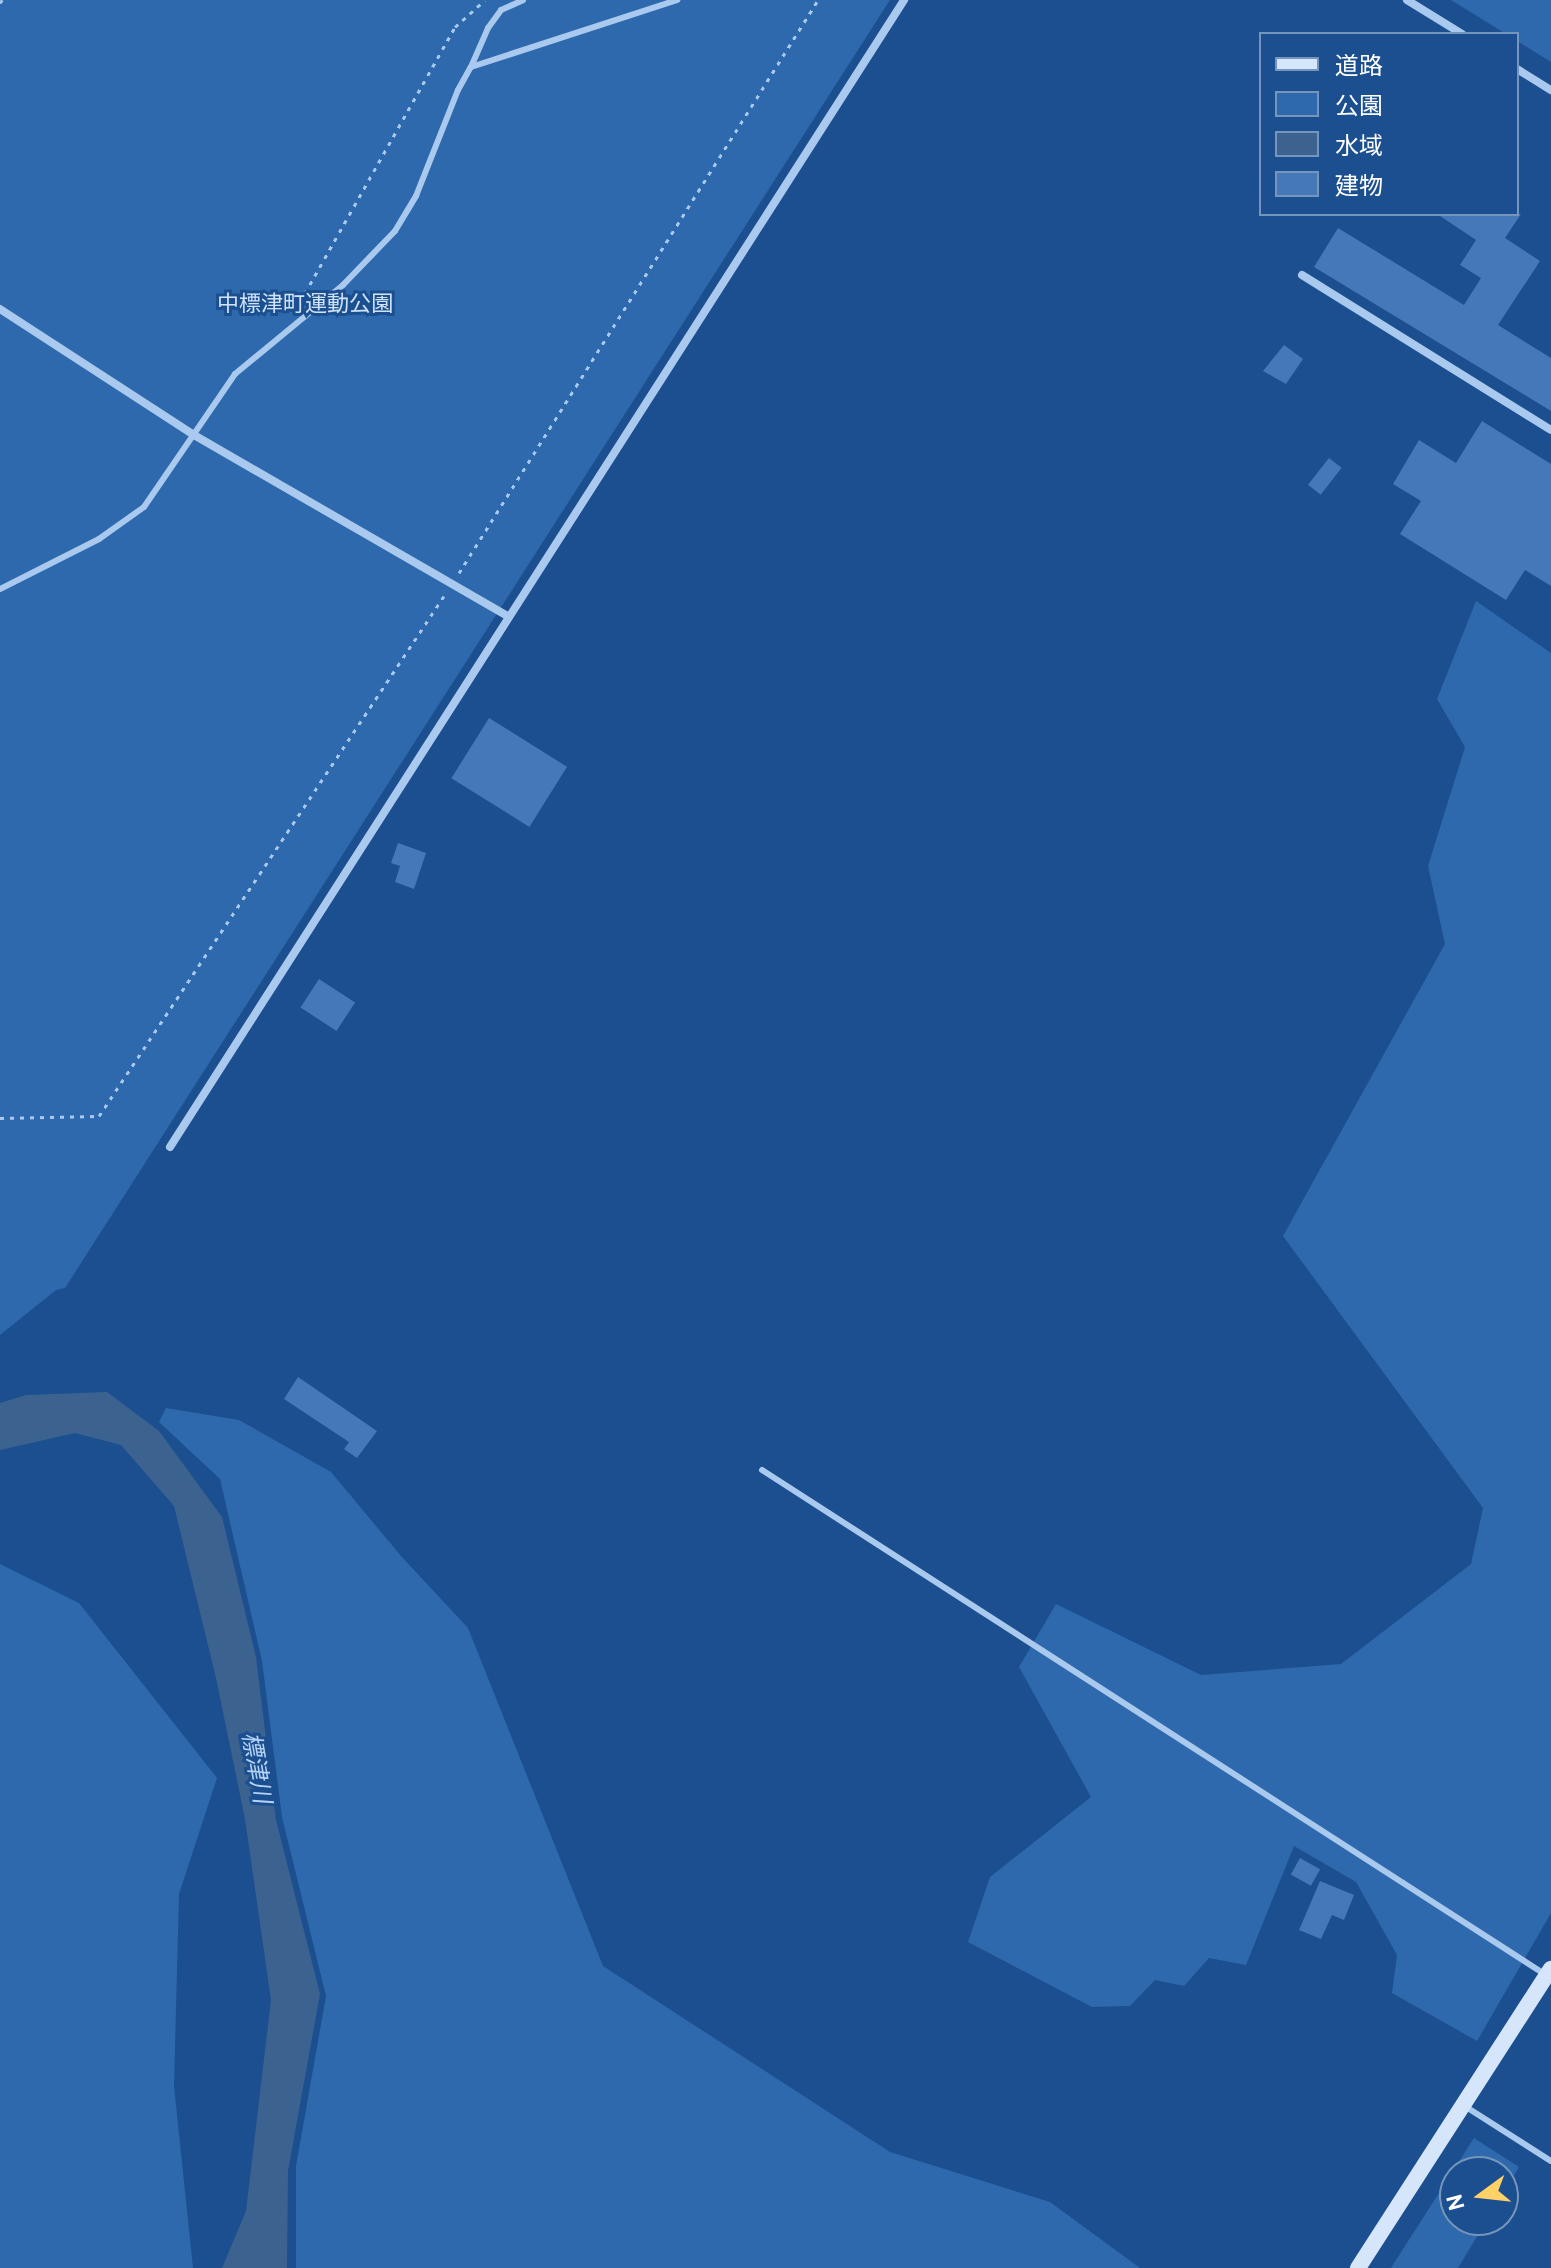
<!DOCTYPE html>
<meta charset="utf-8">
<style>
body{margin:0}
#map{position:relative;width:1551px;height:2268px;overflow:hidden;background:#1b4f8f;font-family:Overpass,"Noto Sans JP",sans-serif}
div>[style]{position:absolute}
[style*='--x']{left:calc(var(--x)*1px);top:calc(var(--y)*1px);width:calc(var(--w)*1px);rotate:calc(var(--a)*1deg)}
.green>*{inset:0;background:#2e69ad}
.water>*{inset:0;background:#3c6290}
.building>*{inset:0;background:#4478b7;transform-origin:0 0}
.path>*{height:3px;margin-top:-1.5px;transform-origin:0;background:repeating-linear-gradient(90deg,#a9c9ee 0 4px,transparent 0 10px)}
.lane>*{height:6px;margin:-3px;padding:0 3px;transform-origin:3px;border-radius:3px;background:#a9c9ee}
.street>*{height:8px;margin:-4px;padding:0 4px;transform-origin:4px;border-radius:4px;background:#a9c9ee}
.secondary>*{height:16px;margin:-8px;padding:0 8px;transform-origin:8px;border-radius:8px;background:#d6e6fa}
span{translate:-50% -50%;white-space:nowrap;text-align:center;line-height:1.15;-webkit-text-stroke:6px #1b4f8f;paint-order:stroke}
.park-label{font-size:22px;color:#cfe3fa}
.water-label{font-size:24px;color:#b5d3f5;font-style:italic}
.legend{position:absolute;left:1259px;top:32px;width:260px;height:184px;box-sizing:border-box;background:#1b4f8f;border:2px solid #7695bc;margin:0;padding:10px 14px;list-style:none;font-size:24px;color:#fff}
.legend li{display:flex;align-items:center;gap:16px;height:40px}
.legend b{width:40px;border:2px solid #7695bc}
.north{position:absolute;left:1439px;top:2156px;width:80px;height:80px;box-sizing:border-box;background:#1b4f8f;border:2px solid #7695bc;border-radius:50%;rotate:255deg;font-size:22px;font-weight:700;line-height:32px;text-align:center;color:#fff}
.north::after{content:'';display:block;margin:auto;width:28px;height:36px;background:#ffd166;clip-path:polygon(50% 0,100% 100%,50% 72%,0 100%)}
</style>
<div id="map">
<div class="green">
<i style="clip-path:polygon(0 0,890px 0,65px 1288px,56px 1290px,0 1335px)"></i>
<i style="clip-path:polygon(1451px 0,1551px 0,1551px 62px,1517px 41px,1517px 34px,1506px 34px)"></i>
<i style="clip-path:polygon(1476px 601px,1551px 653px,1551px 1913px,1477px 2041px,1392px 1993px,1397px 1955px,1356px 1882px,1294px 1846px,1246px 1965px,1209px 1958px,1184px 1986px,1155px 1980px,1130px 2006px,1092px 2007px,968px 1942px,990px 1877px,1091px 1797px,1019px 1667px,1056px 1604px,1201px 1675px,1341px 1664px,1471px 1564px,1483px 1508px,1283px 1236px,1445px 944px,1428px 866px,1465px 747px,1437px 699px)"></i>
<i style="clip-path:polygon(166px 1408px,239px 1420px,331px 1472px,401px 1556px,468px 1628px,603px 1966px,890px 2152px,1050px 2202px,1140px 2268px,296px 2268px,296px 2166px,326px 1996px,282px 1817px,262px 1661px,220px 1479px,159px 1422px)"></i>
<i style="clip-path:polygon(0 1564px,79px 1603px,217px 1778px,179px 1894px,174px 2086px,193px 2268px,0 2268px)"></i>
<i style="clip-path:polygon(1474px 2138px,1519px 2167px,1503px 2194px,1503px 2172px,1455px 2172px,1455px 2220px,1487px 2220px,1458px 2268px,1391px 2268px)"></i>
</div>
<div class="water">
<i style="clip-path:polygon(107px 1392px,159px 1431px,222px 1517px,256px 1657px,276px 1820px,320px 1994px,288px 2171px,287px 2268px,222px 2268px,246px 2211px,271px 2000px,245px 1819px,216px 1678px,174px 1506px,121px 1445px,75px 1433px,0 1450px,0 1403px,26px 1395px)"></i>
</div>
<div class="building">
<i style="clip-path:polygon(1437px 214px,1521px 214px,1505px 238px,1540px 261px,1498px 325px,1551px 358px,1551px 411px,1314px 267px,1338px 228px,1464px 305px,1481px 278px,1460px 265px,1476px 240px)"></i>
<i style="clip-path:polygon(1284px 345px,1303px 359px,1286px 384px,1263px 371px)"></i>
<i style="clip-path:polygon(1482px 421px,1551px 464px,1551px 586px,1525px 570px,1506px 600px,1400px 534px,1421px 501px,1393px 484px,1419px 440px,1456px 463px)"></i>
<i style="left:1329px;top:458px;width:16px;height:34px;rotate:38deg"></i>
<i style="left:489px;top:718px;width:92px;height:71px;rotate:32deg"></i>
<i style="clip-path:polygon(398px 843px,426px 853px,414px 889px,395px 882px,400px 866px,391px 863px)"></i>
<i style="left:319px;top:979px;width:43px;height:34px;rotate:33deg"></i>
<i style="clip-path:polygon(298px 1377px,377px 1431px,357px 1458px,344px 1449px,349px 1442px,284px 1399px)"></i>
<i style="left:1300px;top:1858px;width:23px;height:19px;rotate:29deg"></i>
<i style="clip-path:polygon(1320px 1881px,1354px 1895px,1344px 1920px,1332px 1915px,1321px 1939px,1299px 1930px)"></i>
</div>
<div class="path">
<i style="--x:0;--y:3;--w:4;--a:-56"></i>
<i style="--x:300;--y:302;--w:316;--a:-60.6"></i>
<i style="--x:455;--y:27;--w:40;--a:-42"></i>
<i style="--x:459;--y:573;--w:676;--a:-57.93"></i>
<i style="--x:0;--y:1118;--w:99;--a:-1.2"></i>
<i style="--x:99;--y:1116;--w:624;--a:-56.44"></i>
</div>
<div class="lane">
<i style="--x:471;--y:67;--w:43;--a:-66.4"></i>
<i style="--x:488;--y:28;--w:22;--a:-54"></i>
<i style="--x:501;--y:10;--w:24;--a:-24"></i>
<i style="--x:0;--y:589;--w:111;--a:-26.8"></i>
<i style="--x:99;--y:539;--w:55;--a:-35.4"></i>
<i style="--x:144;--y:507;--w:161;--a:-55.6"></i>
<i style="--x:235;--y:374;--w:140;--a:-39.5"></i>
<i style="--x:343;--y:285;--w:75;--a:-46.1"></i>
<i style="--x:395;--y:231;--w:41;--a:-59"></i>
<i style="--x:416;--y:196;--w:114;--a:-68.4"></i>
<i style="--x:458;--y:90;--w:26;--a:-61"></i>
<i style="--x:471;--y:67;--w:217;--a:-18"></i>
<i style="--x:762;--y:1470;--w:933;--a:32.79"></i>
<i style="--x:1463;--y:2105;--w:104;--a:32.5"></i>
</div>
<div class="street">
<i style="--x:1407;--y:0;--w:65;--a:31.7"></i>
<i style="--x:1517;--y:69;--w:40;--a:32"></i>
<i style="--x:1302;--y:275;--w:293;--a:31.9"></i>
<i style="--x:0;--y:309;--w:231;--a:33"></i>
<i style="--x:194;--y:435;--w:362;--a:30"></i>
<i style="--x:170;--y:1147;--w:1362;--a:-57.38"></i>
</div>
<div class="secondary">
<i style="--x:1358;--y:2268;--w:356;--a:-57.2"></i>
</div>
<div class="park-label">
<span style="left:305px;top:306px">中標津町運動公園</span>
</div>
<div class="water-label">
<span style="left:254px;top:1768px;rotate:80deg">標津川</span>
</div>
<ul class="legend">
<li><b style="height:10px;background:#d6e6fa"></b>道路</li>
<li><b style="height:22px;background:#2e69ad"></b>公園</li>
<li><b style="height:22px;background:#3c6290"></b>水域</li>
<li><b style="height:22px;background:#4478b7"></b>建物</li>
</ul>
<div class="north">N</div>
</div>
